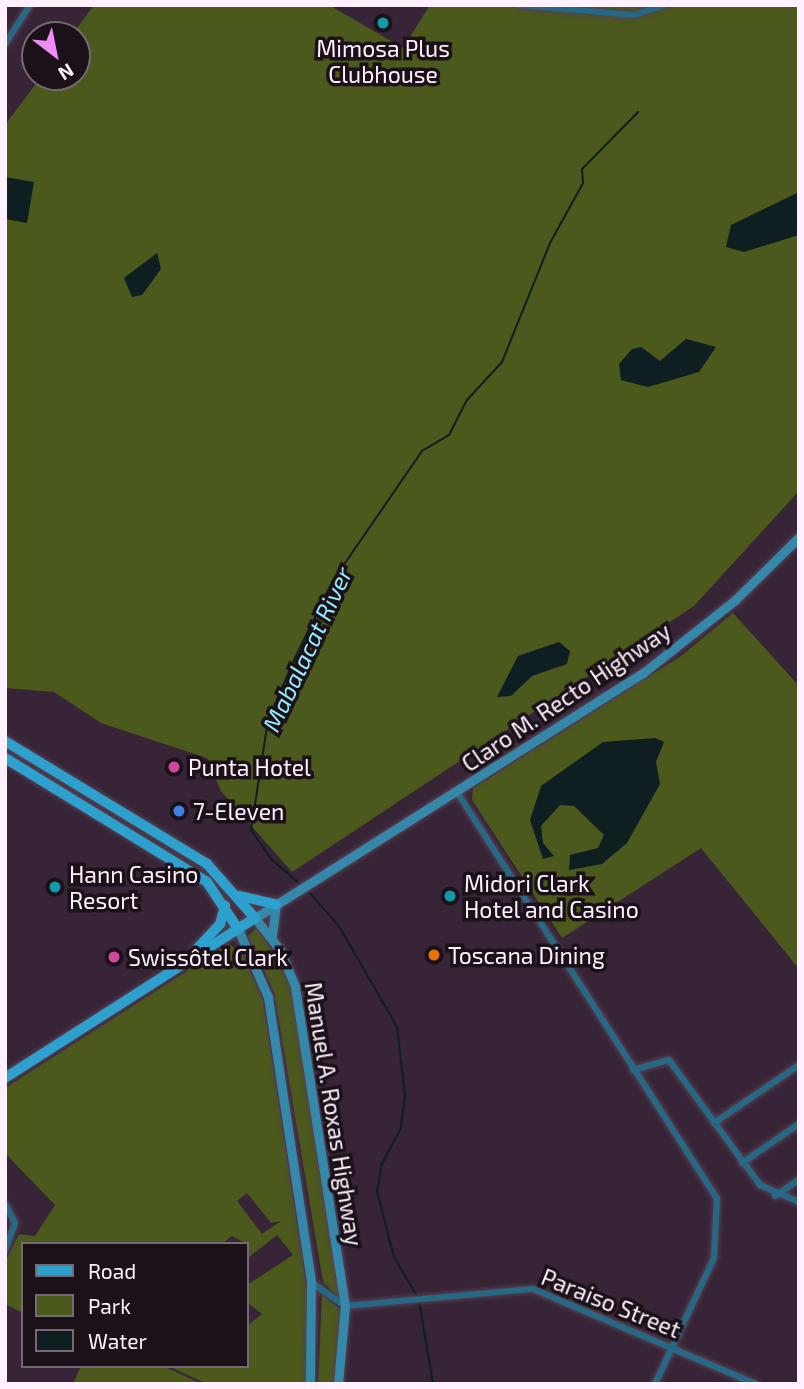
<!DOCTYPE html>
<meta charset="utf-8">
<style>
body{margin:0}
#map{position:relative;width:804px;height:1389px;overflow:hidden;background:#382437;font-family:"Exo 2",sans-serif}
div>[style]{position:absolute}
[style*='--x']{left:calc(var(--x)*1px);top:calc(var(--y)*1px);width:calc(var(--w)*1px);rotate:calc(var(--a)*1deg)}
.green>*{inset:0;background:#4c591c}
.water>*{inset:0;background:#0e1e21}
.stream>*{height:2px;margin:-1px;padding:0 1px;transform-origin:1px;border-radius:1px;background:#0e1e21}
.roads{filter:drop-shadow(0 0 2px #544153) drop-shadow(0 0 2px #544153)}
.street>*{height:6px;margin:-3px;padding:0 3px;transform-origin:3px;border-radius:3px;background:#276884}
.secondary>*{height:9px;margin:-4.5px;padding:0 4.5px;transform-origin:4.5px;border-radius:4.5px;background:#3588aa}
.primary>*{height:10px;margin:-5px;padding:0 5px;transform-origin:5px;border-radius:5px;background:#2da0cd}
.dots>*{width:19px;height:19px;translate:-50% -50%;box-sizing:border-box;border:4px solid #1a1119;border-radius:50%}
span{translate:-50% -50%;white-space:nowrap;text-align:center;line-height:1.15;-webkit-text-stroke:7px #1a1119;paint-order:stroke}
.poi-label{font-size:23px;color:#fef0fc}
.left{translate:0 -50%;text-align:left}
.street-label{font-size:23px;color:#fef0fc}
.water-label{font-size:24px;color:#95ecfc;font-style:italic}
.frame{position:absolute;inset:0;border:7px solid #fef0fc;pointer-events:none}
.legend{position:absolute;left:21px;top:1242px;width:228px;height:126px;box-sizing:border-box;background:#1a1119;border:2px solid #756a74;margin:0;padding:9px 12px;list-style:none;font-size:21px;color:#fef0fc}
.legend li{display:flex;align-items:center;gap:14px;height:35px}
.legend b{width:35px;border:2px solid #756a74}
.north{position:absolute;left:21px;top:21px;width:70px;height:70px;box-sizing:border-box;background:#1a1119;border:2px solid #756a74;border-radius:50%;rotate:148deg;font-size:19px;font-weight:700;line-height:28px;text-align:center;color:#fef0fc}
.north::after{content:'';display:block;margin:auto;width:24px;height:32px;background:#ee8cf8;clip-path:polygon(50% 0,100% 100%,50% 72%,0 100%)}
</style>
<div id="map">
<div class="green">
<i style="clip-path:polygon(94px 5px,329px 5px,403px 48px,430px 5px,799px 5px,799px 491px,694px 606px,292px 872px,221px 791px,207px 758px,101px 723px,54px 692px,5px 688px,5px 125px,41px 77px,77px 77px,77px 35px,72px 35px)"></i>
<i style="clip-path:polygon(733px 613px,799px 686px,799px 969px,701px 848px,562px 938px,472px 800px,473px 788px,681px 656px)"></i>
<i style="clip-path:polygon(257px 927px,291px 981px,340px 1299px,323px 1282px,274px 992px,248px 936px)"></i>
<i style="clip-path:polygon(evenodd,229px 944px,243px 955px,263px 1000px,308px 1296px,306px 1384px,207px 1384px,168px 1366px,247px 1366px,247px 1326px,262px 1314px,247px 1302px,247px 1285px,293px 1255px,277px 1235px,249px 1257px,247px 1244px,232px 1236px,222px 1244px,23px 1244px,23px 1313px,5px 1304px,5px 1262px,19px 1234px,35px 1236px,55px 1205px,5px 1153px,5px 1088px,229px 944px,247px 1193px,271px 1223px,281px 1221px,262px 1234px,237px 1201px,247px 1193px)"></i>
<i style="clip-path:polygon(322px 1294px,341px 1310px,336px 1384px,318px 1384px)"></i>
<i style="clip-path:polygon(81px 1366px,163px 1366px,202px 1384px,73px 1384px)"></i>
</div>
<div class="water">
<i style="clip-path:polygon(5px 177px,34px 182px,27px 223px,5px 219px)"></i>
<i style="clip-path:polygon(799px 192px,799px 235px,744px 252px,726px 247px,731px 225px)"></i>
<i style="clip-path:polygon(157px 253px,161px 269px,142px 295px,132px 297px,124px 278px)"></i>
<i style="clip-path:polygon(686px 339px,716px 347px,699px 372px,648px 387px,621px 380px,619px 364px,632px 349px,641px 347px,660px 361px)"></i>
<i style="clip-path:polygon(559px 642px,570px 651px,567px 664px,532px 676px,511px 696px,497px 697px,518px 656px)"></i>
<i style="clip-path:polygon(655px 738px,664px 742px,656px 762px,660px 784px,627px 843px,602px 864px,569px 870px,570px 855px,598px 848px,604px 835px,574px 806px,560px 805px,541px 826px,543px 843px,554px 856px,543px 859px,530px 820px,541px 786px,603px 742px)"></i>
</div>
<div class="stream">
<i style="--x:300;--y:884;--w:37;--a:-139"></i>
<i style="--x:272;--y:860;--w:37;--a:-125"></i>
<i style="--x:251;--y:830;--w:111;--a:-81.2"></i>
<i style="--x:268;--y:720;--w:68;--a:-66.5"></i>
<i style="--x:295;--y:658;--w:85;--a:-64"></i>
<i style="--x:332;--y:582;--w:159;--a:-55.5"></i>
<i style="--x:422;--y:451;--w:31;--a:-31"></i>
<i style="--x:449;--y:435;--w:39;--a:-63"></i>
<i style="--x:467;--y:400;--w:52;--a:-47.4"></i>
<i style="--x:502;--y:362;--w:128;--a:-68"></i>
<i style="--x:550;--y:243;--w:68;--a:-61.2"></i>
<i style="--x:583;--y:183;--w:14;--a:-94"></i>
<i style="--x:582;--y:169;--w:80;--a:-45.5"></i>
<i style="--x:307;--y:890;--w:48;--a:48.4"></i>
<i style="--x:339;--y:926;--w:116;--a:60.1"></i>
<i style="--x:397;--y:1027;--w:67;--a:83.2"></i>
<i style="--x:405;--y:1094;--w:34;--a:97"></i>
<i style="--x:401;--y:1128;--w:40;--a:118"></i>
<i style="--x:382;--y:1163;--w:28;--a:100"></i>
<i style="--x:377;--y:1191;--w:68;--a:75.6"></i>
<i style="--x:394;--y:1257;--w:45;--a:59.5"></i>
<i style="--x:419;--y:1301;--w:84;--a:80.4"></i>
</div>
<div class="roads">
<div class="street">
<i style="--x:519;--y:5;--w:115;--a:5"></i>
<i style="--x:634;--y:15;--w:33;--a:-18"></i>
<i style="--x:5;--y:44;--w:46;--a:-57.3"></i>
<i style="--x:457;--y:792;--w:482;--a:57.4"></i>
<i style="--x:717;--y:1198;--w:60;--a:92.9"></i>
<i style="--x:714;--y:1258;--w:139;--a:115.1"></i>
<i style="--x:633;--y:1070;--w:37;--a:-16"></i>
<i style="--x:669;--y:1060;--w:155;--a:53.9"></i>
<i style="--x:760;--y:1185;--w:43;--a:23.6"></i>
<i style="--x:714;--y:1123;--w:103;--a:-34.3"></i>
<i style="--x:742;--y:1163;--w:69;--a:-34.4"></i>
<i style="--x:775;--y:1196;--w:29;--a:-34"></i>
<i style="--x:5;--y:1204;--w:21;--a:62"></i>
<i style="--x:15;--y:1223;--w:30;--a:110"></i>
<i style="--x:311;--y:1282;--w:42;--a:35.2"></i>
<i style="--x:345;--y:1306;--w:189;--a:-5.2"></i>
<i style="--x:533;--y:1289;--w:242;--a:23.1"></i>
</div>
<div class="secondary">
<i style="--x:238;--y:929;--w:74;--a:66.2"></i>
<i style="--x:268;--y:997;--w:288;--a:81.4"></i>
<i style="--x:311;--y:1282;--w:102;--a:90.6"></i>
<i style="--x:272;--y:936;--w:32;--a:-83"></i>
<i style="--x:338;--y:1384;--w:78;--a:-84.9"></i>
<i style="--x:345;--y:1306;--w:324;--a:-98.9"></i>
<i style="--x:295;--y:986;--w:39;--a:-113"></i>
<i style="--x:280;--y:950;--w:41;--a:-128"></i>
<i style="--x:255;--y:918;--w:459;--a:-32.3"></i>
<i style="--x:643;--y:673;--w:117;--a:-38.4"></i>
<i style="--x:735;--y:600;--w:90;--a:-44.5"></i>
</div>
<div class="primary">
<i style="--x:5;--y:741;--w:237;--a:31.3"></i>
<i style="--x:207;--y:864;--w:72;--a:48.4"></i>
<i style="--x:255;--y:918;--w:297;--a:147.4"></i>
<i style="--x:5;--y:758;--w:237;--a:31.5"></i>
<i style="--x:207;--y:882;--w:56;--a:56.6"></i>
<i style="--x:240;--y:896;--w:37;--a:13"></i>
<i style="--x:195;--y:951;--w:37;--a:-47"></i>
<i style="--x:220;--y:924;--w:19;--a:-74"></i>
</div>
</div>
<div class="dots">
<i style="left:383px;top:23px;background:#0f9aa8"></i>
<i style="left:174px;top:767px;background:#d1479c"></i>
<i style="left:179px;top:811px;background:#3f7fe0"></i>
<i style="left:55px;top:887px;background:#0f9aa8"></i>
<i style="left:450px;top:896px;background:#0f9aa8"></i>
<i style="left:434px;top:955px;background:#e8710a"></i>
<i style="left:114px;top:957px;background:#d1479c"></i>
</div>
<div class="poi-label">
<span style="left:383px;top:61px">Mimosa Plus<br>Clubhouse</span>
<span class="left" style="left:188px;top:767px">Punta Hotel</span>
<span class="left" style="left:193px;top:811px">7-Eleven</span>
<span class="left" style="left:69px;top:887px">Hann Casino<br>Resort</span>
<span class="left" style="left:464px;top:896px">Midori Clark<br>Hotel and Casino</span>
<span class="left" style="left:448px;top:955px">Toscana Dining</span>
<span class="left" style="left:128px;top:957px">Swissôtel Clark</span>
</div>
<div class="street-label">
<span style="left:566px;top:697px;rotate:-34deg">Claro M. Recto Highway</span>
<span style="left:334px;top:1114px;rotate:81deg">Manuel A. Roxas Highway</span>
<span style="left:611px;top:1303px;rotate:22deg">Paraiso Street</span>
</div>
<div class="water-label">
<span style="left:307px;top:649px;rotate:-65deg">Mabalacat River</span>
</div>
<div class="frame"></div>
<ul class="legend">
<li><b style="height:9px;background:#2da0cd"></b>Road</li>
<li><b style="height:19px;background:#4c591c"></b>Park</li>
<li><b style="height:19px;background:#0e1e21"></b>Water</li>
</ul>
<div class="north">N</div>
</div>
